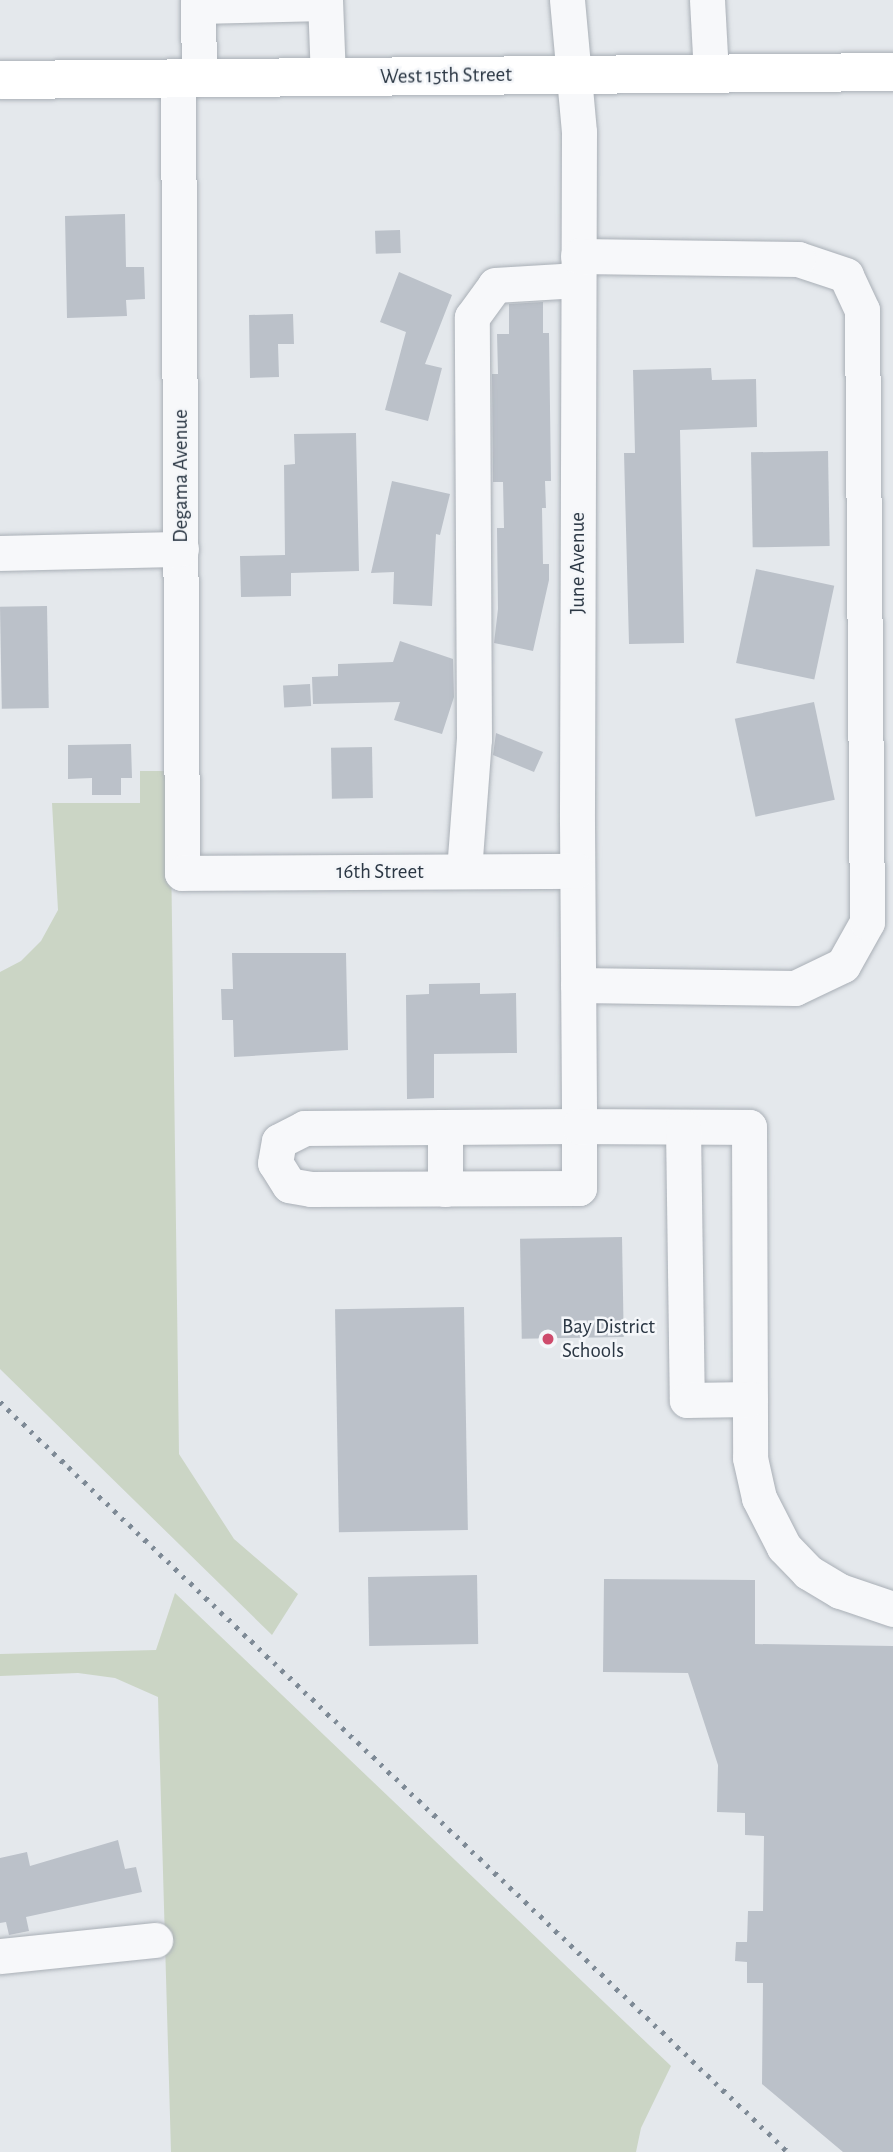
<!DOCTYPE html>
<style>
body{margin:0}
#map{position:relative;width:893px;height:2152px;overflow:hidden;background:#e4e8ec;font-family:"Alegreya Sans",sans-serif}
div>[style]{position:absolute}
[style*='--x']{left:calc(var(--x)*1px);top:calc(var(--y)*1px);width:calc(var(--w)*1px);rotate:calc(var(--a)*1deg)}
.green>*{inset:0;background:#cbd5c5}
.building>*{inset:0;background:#bbc1c9;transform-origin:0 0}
.roads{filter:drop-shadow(0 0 2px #a9afb6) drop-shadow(0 0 2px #a9afb6)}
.minor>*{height:35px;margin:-17.5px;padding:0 17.5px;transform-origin:17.5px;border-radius:17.5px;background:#f7f8fa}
.highway>*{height:38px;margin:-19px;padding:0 19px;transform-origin:19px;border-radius:19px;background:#fff}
.rail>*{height:5px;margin-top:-2.5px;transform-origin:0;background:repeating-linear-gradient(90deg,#7d8995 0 3.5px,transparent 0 10.5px)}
.dots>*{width:19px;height:19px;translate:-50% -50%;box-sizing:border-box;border:4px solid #f4f6f9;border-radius:50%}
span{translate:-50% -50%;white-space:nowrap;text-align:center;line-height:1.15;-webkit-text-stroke:5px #f4f6f9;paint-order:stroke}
.street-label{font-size:21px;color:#2b3744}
.poi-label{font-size:21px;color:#2b3744}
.left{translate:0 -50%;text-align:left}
</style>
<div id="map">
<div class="green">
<i style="clip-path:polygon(140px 771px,170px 771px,179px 1454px,234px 1539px,298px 1594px,272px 1635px,0 1369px,0 972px,21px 961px,41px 941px,58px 910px,52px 803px,140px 803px)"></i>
<i style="clip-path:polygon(175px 1593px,671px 2066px,641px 2128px,636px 2152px,171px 2152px,158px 1697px,115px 1678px,78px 1673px,0 1676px,0 1654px,156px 1650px)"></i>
</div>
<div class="building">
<i style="clip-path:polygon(125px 214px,126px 267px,144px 267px,145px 299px,126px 300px,127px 316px,67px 318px,65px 216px)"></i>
<i style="left:400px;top:230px;width:23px;height:25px;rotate:88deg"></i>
<i style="clip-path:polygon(399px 272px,452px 295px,425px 364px,442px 368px,428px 421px,385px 410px,406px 332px,380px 322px)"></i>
<i style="clip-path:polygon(543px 302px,543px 333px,549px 333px,551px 481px,545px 481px,546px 508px,542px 508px,543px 564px,549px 564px,549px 580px,533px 651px,494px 643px,498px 609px,497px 528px,504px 528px,503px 482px,493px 482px,492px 374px,498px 374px,497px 334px,509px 334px,509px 304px)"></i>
<i style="clip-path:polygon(293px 314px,294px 344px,278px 344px,279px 377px,250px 378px,249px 315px)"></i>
<i style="clip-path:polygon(711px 368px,712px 380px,756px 379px,757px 427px,680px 430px,684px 643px,629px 644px,624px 453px,635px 453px,633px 370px)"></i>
<i style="clip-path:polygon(356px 433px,359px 571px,291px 573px,291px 596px,241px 597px,240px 556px,285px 555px,284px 465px,295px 464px,294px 434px)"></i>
<i style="left:828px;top:451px;width:95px;height:77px;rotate:89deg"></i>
<i style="clip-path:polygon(392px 481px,450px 494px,440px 535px,436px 534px,432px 606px,393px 604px,394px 572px,371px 573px)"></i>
<i style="left:756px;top:569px;width:80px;height:96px;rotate:12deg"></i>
<i style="left:47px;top:606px;width:102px;height:47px;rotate:89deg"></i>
<i style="clip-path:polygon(400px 641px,453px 659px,454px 697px,442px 734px,394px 720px,400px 702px,313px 704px,312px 677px,338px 676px,338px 664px,393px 662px)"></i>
<i style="left:310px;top:684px;width:22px;height:27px;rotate:87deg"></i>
<i style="left:814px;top:702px;width:100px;height:81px;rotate:78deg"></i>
<i style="clip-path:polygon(496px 733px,543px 752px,534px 772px,493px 755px)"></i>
<i style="clip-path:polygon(131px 744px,132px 778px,121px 778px,121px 795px,92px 795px,92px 778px,68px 779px,68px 745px)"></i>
<i style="left:372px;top:747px;width:51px;height:41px;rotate:89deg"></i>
<i style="clip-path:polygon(232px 953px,346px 953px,348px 1050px,234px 1057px,233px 1020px,222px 1020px,221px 989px,233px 989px)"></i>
<i style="clip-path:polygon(480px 983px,480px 994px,516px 993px,517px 1053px,434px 1054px,434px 1098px,407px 1099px,406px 995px,429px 994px,429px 984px)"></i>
<i style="left:622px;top:1237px;width:100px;height:102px;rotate:89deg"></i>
<i style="left:464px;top:1307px;width:223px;height:129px;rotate:89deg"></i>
<i style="left:477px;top:1575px;width:69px;height:109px;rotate:89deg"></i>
<i style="clip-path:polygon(604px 1579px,755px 1580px,755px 1644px,893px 1646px,893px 2152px,843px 2152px,762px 2084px,763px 1983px,747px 1983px,747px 1962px,735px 1961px,736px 1942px,747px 1942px,748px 1911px,763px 1911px,764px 1836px,745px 1835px,745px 1813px,717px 1812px,718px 1765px,688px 1673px,603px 1672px)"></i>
<i style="clip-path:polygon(118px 1840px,125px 1869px,136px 1867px,142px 1892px,26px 1917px,29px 1931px,9px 1935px,6px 1922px,0 1923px,0 1858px,27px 1852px,30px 1866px)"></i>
</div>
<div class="roads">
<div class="minor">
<i style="--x:198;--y:0;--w:78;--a:89.3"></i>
<i style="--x:325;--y:0;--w:77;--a:87.8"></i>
<i style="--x:567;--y:0;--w:133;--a:84.8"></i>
<i style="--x:579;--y:132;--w:690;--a:90.17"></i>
<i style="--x:577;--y:822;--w:304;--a:89.6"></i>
<i style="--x:579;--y:1126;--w:62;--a:90"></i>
<i style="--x:579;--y:1188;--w:268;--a:179.8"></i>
<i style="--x:311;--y:1189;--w:22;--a:-170"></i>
<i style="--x:289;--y:1185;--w:26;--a:-122"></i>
<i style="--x:275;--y:1163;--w:22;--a:-80"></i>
<i style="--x:279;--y:1141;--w:28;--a:-27"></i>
<i style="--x:304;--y:1128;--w:275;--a:-0.4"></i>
<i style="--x:579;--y:1126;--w:170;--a:0.3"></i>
<i style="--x:749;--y:1127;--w:331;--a:89.8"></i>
<i style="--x:750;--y:1458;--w:41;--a:77.3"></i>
<i style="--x:759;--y:1498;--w:55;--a:63"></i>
<i style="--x:784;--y:1547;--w:35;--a:46"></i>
<i style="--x:808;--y:1572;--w:37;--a:31"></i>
<i style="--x:840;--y:1591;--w:56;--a:18.8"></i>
<i style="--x:707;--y:0;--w:73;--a:86.9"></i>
<i style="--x:198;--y:6;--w:127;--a:-1.4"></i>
<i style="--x:178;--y:79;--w:794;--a:89.71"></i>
<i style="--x:182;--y:873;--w:395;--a:-0.3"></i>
<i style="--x:0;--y:553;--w:181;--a:-1.3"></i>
<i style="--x:464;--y:871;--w:132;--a:-85.7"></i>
<i style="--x:474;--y:739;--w:422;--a:-90.3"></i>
<i style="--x:472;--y:317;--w:39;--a:-54"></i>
<i style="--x:495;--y:285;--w:83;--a:-3.4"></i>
<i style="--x:578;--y:985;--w:217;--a:0.8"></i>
<i style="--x:795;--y:988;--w:53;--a:-25.6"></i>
<i style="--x:843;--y:965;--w:49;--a:-60.8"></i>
<i style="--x:867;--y:922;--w:612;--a:-90.47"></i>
<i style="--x:862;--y:310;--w:38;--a:-115"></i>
<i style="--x:846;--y:275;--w:51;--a:-161.6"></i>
<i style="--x:798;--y:259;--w:220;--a:-179.2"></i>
<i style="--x:683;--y:1127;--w:273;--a:89.2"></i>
<i style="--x:687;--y:1400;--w:63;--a:-0.9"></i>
<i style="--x:445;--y:1128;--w:61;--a:90"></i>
<i style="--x:0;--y:1956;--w:156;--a:-5.9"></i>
</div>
<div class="highway">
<i style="--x:0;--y:80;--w:893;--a:-0.51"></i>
</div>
</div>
<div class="rail">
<i style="--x:0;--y:1402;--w:1088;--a:43.58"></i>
</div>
<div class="dots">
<i style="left:548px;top:1339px;background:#ce4b6c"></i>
</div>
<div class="street-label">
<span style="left:446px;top:76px;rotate:-1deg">West 15th Street</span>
<span style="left:181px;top:476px;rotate:-90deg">Degama Avenue</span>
<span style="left:578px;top:563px;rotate:-90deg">June Avenue</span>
<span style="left:380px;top:872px">16th Street</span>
</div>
<div class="poi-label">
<span class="left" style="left:562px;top:1339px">Bay District<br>Schools</span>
</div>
</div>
